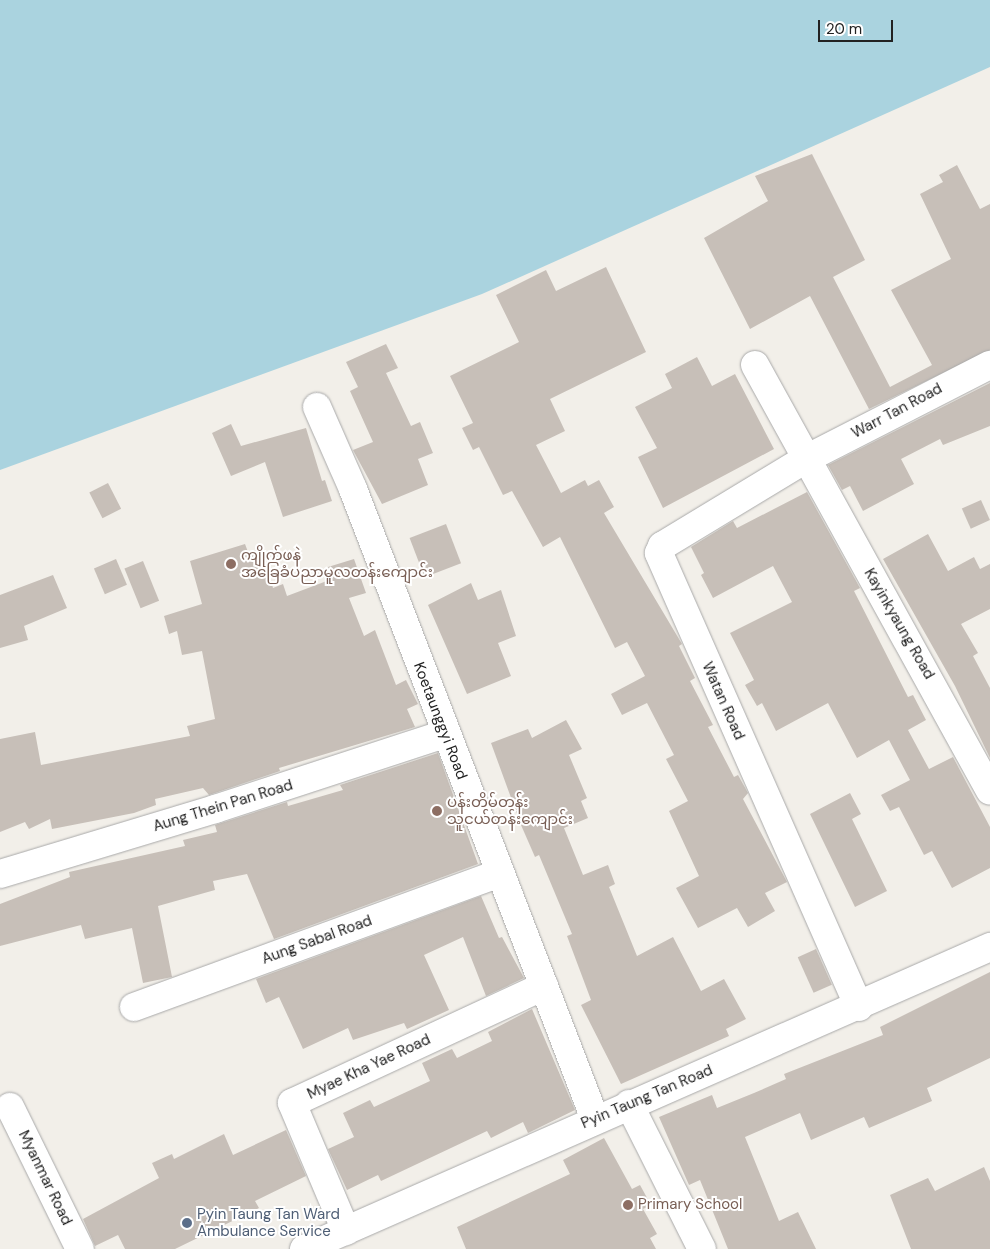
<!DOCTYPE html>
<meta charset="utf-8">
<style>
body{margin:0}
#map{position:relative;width:990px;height:1249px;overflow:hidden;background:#f2efe9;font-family:"DM Sans","Noto Sans Myanmar",sans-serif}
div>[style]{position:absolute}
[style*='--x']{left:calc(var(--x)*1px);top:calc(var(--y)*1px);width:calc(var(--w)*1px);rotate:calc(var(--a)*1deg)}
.water>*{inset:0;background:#aad3df}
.building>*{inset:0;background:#c7bfb8;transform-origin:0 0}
.roads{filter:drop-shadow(0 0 1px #a9a9a9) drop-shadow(0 0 1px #a9a9a9)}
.minor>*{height:28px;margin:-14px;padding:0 14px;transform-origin:14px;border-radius:14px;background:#fff}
.dots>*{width:14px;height:14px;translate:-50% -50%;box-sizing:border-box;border:2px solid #fff;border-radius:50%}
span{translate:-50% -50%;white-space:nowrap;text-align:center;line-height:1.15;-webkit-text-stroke:4px #fff;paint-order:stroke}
.street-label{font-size:15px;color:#222}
.education-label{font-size:15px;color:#785e54}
.left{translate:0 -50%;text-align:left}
.service-label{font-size:15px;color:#4e5e75}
.scale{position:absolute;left:818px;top:20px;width:75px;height:22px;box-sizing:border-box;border:2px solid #222;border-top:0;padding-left:6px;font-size:15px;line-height:18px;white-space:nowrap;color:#222;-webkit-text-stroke:4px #fff;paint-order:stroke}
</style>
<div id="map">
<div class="water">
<i style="clip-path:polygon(0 0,990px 0,990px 67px,482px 294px,0 470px)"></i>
</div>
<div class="building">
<i style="clip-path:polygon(812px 154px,865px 260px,833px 277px,890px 387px,932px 365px,891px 290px,951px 259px,920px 194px,943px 182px,939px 175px,957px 165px,980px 209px,990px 204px,990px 350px,869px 409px,810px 296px,750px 329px,704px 238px,768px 201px,755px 176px)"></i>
<i style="clip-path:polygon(606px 267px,646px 352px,550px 399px,565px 431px,536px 445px,561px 493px,585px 480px,588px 486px,599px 480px,614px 507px,604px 513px,682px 644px,679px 646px,695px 678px,690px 681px,713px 725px,708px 727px,734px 777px,738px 775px,748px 793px,743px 799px,787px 882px,765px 893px,775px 911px,748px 927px,737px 908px,698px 928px,676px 888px,699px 876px,669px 811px,688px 801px,666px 759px,674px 755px,647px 703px,622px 715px,611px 694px,645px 676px,627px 642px,615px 648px,560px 537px,543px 547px,512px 491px,503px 495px,479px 447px,473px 450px,462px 428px,473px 423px,450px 376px,519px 342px,496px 295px,546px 270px,556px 291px)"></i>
<i style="clip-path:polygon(386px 344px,398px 368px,386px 373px,411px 426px,420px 422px,433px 453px,418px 459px,428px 485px,382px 504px,353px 450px,373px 442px,350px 391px,358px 387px,346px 362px)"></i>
<i style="clip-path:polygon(697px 357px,712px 386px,735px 374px,774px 449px,663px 508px,638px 457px,657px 448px,635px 407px,672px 388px,665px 374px)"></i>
<i style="clip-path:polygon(990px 383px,990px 426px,943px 445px,940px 439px,901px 459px,914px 484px,863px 511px,850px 486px,842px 490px,828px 465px)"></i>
<i style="clip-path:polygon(231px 424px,241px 446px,306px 428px,322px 481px,325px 480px,332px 501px,283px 517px,265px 462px,231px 476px,212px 433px)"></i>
<i style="left:108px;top:483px;width:29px;height:21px;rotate:63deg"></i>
<i style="clip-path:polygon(807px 492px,860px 588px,854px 591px,908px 697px,913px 695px,926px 720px,908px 730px,929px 769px,953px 757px,990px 827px,990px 868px,952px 888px,932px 851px,924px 855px,899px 807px,890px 811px,881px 795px,910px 780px,889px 740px,857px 758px,828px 703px,776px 731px,762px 703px,757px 706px,745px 685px,754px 680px,730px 633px,792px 602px,773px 566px,713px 598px,701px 575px,704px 573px,691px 547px,733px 521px,737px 528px)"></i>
<i style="left:981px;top:500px;width:22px;height:21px;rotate:66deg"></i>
<i style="left:446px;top:524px;width:42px;height:39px;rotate:69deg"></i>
<i style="clip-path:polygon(928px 534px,948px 571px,974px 557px,980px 569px,990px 564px,990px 609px,961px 624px,978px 653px,973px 656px,990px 688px,990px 758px,955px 686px,883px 559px)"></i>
<i style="clip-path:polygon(245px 544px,248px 552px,262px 548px,273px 588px,283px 584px,287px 596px,332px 579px,328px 567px,354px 559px,366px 593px,349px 598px,364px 636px,375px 630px,396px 685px,406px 680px,418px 704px,407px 709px,415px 727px,279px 768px,280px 771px,209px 795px,203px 788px,155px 799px,156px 805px,134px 813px,52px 829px,50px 819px,29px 829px,25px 822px,0 832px,0 739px,35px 732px,41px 765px,190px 736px,187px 726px,215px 719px,202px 651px,182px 655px,177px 631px,169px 634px,164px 616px,202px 604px,190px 561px)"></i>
<i style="left:116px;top:559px;width:28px;height:24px;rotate:67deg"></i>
<i style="left:143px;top:561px;width:43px;height:20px;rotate:68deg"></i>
<i style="clip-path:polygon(53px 575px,67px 608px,24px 626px,28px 640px,0 648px,0 595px)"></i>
<i style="clip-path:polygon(471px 583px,478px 600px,501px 590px,516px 636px,498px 643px,511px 676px,467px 694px,428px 605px)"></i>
<i style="clip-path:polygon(566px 720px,582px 749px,569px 755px,587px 798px,581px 801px,588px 818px,564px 828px,583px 875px,608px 865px,615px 884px,609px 887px,637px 956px,673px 937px,701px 991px,724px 979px,746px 1019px,726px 1029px,729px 1036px,621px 1084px,581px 1005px,591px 1000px,567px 936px,572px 934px,539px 855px,535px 857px,521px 825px,491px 743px,528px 729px,532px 738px)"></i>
<i style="clip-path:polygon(438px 753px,478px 864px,274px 939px,247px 874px,213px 881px,215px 890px,158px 906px,172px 977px,143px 983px,132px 928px,85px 939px,81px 925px,0 946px,0 904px,70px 877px,69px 872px,185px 846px,183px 840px,217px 832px,215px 825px,287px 802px,288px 806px,343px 790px,340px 785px)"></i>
<i style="clip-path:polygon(850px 793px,861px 814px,852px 819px,887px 891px,855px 907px,810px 814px)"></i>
<i style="clip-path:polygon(481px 896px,499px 938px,502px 937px,524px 978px,486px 996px,463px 937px,424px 955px,449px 1010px,407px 1029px,404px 1023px,353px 1040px,348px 1028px,303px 1049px,279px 997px,266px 1003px,256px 979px)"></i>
<i style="left:816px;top:949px;width:39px;height:20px;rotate:66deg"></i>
<i style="clip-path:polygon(990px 972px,990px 1058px,927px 1088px,932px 1101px,869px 1128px,864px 1117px,811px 1140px,800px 1113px,745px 1137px,779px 1221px,798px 1212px,816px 1249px,728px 1249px,700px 1180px,689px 1185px,659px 1117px,712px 1095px,717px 1108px,754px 1093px,786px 1079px,784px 1074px,883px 1035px,880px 1027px)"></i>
<i style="clip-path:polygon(532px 1009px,575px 1110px,528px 1133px,523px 1122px,491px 1138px,487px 1131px,381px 1181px,378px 1175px,347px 1190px,328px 1149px,354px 1137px,343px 1113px,370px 1100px,374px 1107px,430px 1081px,422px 1063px,452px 1049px,457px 1058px,492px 1041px,488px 1032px)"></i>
<i style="clip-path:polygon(286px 1130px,306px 1176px,255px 1201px,259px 1208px,175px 1249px,125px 1249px,118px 1235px,95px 1246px,83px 1219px,159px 1178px,152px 1163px,172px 1154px,174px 1159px,224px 1134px,233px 1155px)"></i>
<i style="clip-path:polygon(604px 1138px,632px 1189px,640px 1185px,651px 1205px,643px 1209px,657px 1234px,650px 1238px,656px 1249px,466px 1249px,457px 1227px,570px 1174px,563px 1160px)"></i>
<i style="clip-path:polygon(984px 1167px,990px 1181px,990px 1249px,911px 1249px,890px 1195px,928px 1178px,935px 1191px)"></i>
</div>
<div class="roads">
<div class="minor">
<i style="--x:755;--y:365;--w:486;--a:61.1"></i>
<i style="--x:317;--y:407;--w:90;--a:66.3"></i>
<i style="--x:353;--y:489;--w:675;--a:68.99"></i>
<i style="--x:0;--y:874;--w:225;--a:-16.8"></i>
<i style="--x:215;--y:809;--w:242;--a:-18.1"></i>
<i style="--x:134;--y:1007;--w:390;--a:-20.1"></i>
<i style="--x:859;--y:1007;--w:496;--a:-113.8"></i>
<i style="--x:659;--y:553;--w:8;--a:-67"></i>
<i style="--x:662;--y:546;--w:166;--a:-31.2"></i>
<i style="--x:804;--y:460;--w:209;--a:-27.1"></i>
<i style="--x:629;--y:1104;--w:162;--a:63.3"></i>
<i style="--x:10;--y:1107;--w:158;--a:63.8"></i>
<i style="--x:346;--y:1231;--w:139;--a:-112.9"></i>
<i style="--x:292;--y:1103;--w:278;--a:-24.9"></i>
<i style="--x:304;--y:1249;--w:750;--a:-23.76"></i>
</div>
</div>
<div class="dots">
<i style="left:231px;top:564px;background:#8d6e63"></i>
<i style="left:437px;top:811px;background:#8d6e63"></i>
<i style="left:628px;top:1205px;background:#8d6e63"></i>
<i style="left:187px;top:1223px;background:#5c6f8a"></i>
</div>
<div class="street-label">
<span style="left:897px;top:411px;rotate:-28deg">Warr Tan Road</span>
<span style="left:899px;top:624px;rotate:60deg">Kayinkyaung Road</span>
<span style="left:723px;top:701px;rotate:66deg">Watan Road</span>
<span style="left:440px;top:721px;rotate:69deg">Koetaunggyi Road</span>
<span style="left:223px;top:806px;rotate:-17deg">Aung Thein Pan Road</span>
<span style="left:317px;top:940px;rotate:-20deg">Aung Sabal Road</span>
<span style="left:369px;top:1067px;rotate:-25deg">Myae Kha Yae Road</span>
<span style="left:647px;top:1097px;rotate:-23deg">Pyin Taung Tan Road</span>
<span style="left:45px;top:1178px;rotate:64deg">Myanmar Road</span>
</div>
<div class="education-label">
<span class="left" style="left:241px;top:564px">ကျိုက်ဖနဲ<br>အခြေခံပညာမူလတန်းကျောင်း</span>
<span class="left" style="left:447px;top:811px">ပန်းတိမ်တန်း<br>သူငယ်တန်းကျောင်း</span>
<span class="left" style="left:638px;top:1205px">Primary School</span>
</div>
<div class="service-label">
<span class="left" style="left:197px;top:1223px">Pyin Taung Tan Ward<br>Ambulance Service</span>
</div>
<div class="scale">20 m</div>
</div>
